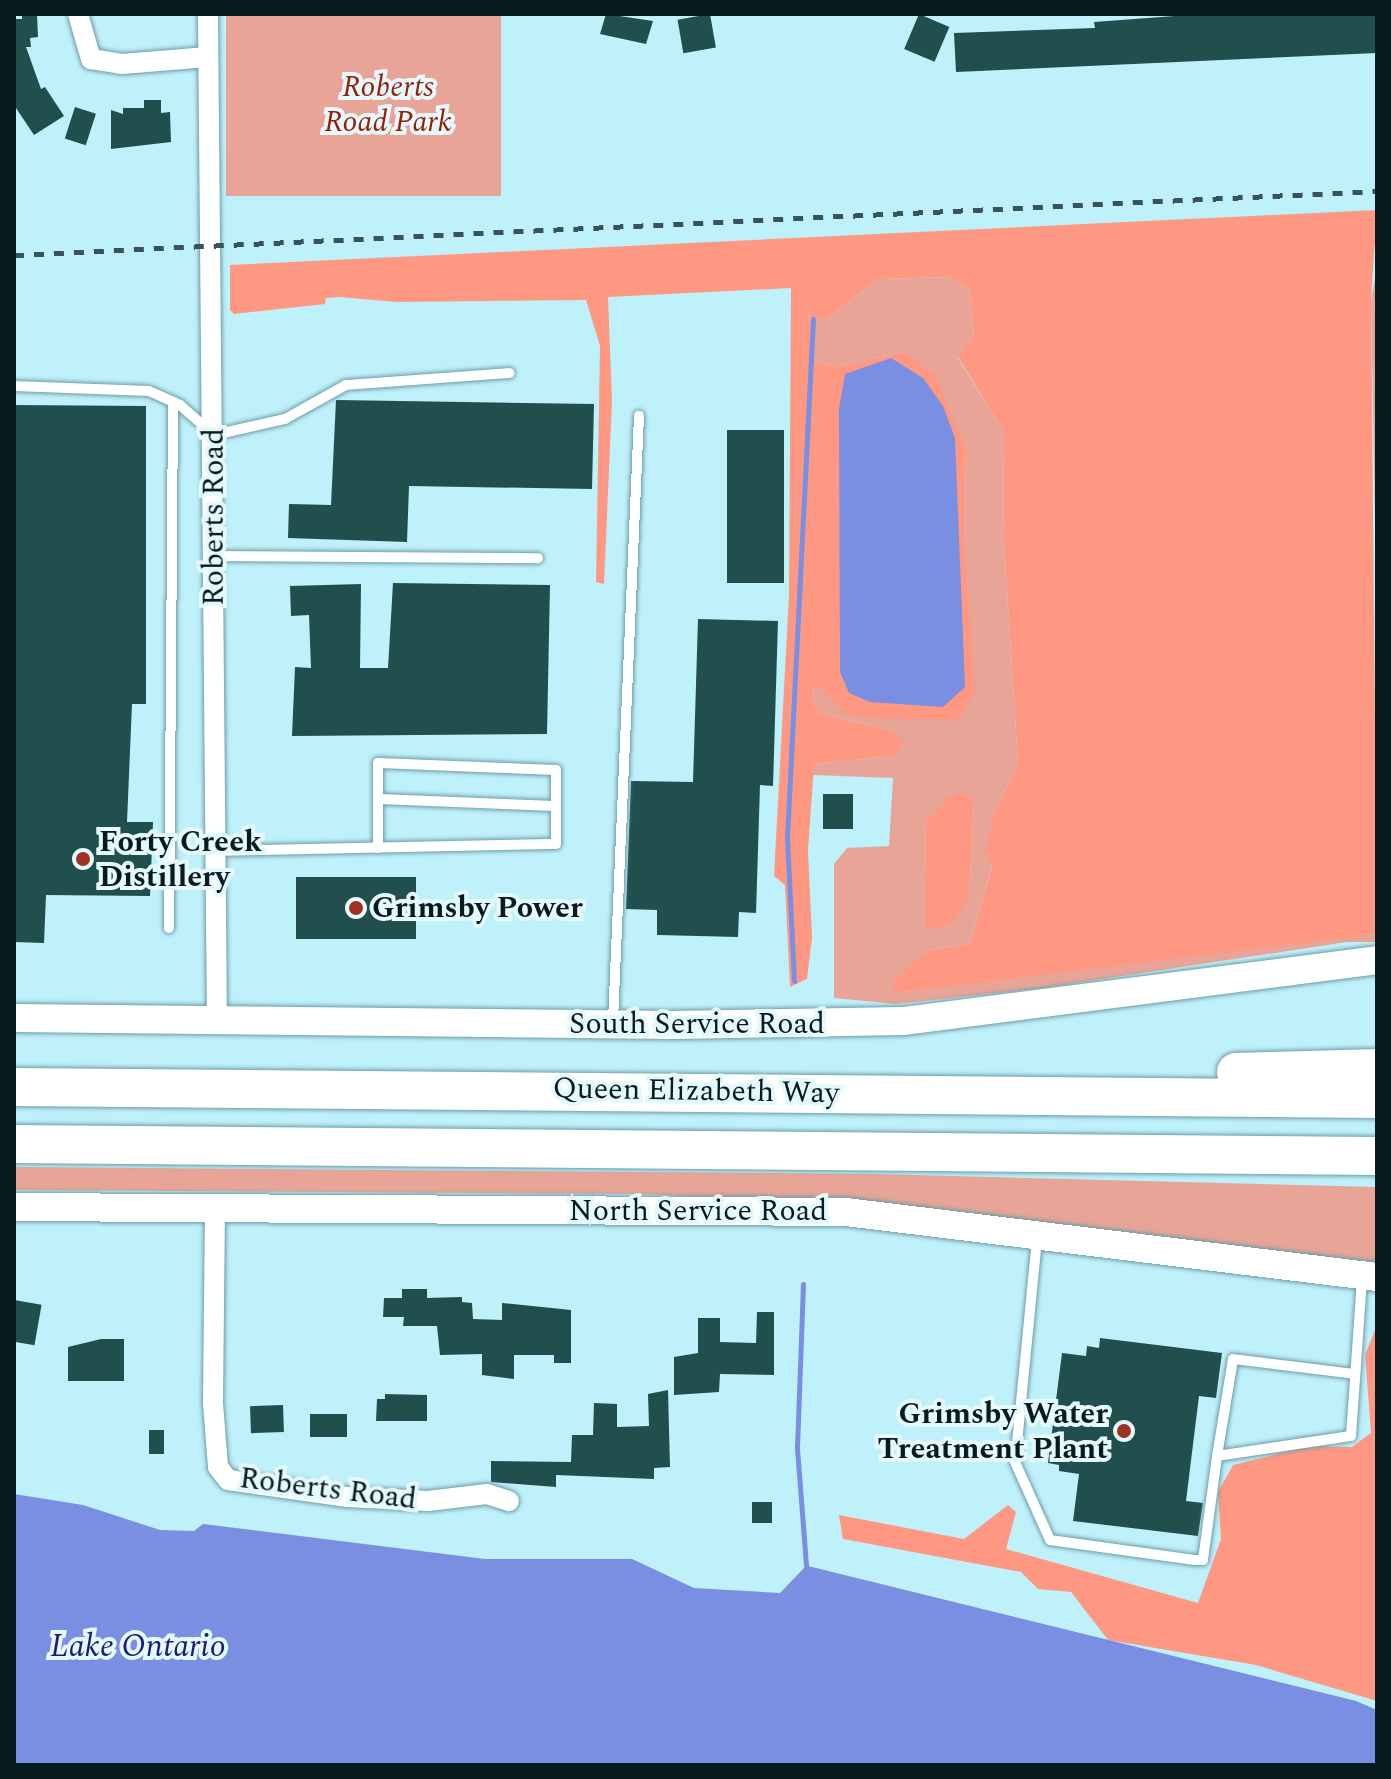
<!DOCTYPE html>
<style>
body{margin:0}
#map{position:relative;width:1391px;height:1779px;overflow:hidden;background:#bff1fb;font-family:Spectral,serif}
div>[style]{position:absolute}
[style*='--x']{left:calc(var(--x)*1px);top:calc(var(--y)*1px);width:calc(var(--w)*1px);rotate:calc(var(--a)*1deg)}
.green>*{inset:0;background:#e8a597;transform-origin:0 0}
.forest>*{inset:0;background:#fe9883}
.water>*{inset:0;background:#7a8ee2}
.stream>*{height:5px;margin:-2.5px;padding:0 2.5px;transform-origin:2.5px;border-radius:2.5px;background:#7a8ee2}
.building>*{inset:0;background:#204f4e;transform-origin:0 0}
.roads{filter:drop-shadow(0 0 2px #6e9da7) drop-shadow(0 0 2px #6e9da7)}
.lane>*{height:10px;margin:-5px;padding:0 5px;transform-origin:5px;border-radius:5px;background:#fff}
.street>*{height:20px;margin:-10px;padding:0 10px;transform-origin:10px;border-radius:10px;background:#fff}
.secondary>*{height:28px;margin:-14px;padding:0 14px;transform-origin:14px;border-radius:14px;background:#fff}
.highway>*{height:38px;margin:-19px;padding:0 19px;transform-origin:19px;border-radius:19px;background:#fff}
.rail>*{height:5px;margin-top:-2.5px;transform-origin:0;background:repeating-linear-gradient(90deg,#38545a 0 10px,transparent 0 20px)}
.dots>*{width:22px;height:22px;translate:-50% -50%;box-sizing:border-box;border:4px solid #e5f8fc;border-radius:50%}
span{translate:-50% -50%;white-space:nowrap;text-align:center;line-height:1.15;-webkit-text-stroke:8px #e5f8fc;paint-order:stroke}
.park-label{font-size:30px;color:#951e06;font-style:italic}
.street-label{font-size:30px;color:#081c20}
.poi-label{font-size:30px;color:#081c20;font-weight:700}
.left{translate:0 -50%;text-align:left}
.right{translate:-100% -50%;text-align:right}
.water-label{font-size:32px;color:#1c1b7d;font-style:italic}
.frame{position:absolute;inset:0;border:16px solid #081c20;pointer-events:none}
</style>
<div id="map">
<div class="green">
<i style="left:226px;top:14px;width:275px;height:182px"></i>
<i style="clip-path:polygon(1377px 268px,1377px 629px,1371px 300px)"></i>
<i style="clip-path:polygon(evenodd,951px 277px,969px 290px,974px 335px,958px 358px,1003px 431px,1004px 544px,1018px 763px,995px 811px,992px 864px,970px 944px,930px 950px,894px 993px,1300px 940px,1377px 934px,1377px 942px,1347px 942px,1043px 988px,896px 1004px,834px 998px,834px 864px,847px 848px,889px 846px,893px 778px,813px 775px,814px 764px,892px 756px,893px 731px,822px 714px,813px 704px,814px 682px,965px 551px,966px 449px,904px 352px,836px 367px,814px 362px,809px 313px,825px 321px,878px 279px,951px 277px,974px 803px,969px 898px,924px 931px,926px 823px,974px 803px)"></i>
<i style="clip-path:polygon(14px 1167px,874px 1174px,1377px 1187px,1377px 1265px,895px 1204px,638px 1194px,14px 1190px)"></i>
</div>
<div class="forest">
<i style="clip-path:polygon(1377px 210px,1371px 300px,1377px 934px,894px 993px,895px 978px,930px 950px,970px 944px,992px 865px,984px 854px,995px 811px,1018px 763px,1004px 544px,1003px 431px,958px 357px,974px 335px,969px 290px,951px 277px,878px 279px,825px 321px,809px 314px,815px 362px,836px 367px,904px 352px,935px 374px,966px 449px,965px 551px,975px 692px,958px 720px,870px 718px,848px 715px,814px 683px,813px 704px,822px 714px,893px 731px,905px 743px,892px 756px,814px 764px,808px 851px,812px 938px,807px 979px,790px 987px,785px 885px,774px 876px,789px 595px,791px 288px,608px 297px,612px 401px,604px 584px,596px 582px,600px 346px,586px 300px,397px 302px,339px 297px,326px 298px,325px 304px,234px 314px,230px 310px,230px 265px)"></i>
<i style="clip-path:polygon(968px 794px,974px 803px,969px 898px,953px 923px,924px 931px,926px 823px,949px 796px)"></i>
<i style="clip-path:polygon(1377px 1325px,1377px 1701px,1256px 1665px,1108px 1640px,1071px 1592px,1038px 1589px,1021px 1572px,843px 1539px,839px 1515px,964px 1539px,1008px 1505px,1016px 1512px,1006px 1549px,1198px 1603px,1221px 1539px,1218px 1492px,1233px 1465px,1310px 1446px,1352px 1447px,1371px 1433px,1365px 1355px)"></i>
</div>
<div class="water">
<i style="clip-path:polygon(891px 358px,923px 378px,943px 406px,955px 438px,965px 687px,943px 707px,870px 702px,849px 693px,840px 672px,839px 409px,845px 374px)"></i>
<i style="clip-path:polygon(14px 1494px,83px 1505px,160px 1530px,194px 1531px,203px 1524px,485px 1559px,632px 1559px,694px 1588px,780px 1593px,806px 1566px,812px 1567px,1356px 1701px,1377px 1710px,1377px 1765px,14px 1765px)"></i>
</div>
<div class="stream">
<i style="--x:794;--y:981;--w:144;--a:-92.8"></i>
<i style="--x:787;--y:837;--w:519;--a:-87.13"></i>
<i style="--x:803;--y:1284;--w:164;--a:92.1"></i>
<i style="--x:797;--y:1448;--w:118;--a:85.6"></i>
</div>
<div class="building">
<i style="clip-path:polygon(22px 14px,37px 14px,38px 37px,30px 38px,31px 47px,26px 47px,41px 89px,45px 87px,64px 116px,34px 135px,14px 105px,14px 19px,22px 19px)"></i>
<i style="clip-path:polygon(606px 14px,653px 21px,646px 44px,600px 34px)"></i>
<i style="left:710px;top:14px;width:34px;height:33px;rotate:80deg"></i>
<i style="left:919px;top:14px;width:33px;height:38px;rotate:23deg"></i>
<i style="clip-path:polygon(1377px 14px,1377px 53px,956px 72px,954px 33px,1095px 28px,1094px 22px,1188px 15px)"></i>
<i style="clip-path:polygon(144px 100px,161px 100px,161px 113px,170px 112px,171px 142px,111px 149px,111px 110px,123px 114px,123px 108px,144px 108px)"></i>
<i style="left:75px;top:107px;width:22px;height:33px;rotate:18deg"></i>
<i style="clip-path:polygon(336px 400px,594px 404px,592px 489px,409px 486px,407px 542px,288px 538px,289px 504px,331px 505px)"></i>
<i style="clip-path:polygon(14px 405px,146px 406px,146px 704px,132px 704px,127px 822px,153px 822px,150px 896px,46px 895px,44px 943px,14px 942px)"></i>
<i style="left:784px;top:430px;width:153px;height:57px;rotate:90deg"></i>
<i style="clip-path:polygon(393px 583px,550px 585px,547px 734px,292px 736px,295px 667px,311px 668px,309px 615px,291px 616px,290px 586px,361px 584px,360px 668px,388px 668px)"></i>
<i style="clip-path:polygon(698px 619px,778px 621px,773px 786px,760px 785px,756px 913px,739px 912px,738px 937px,657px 935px,657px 910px,626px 909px,631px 781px,693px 782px)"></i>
<i style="left:823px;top:794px;width:30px;height:35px"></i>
<i style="left:296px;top:877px;width:120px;height:62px"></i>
<i style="clip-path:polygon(402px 1289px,427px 1289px,427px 1298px,462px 1297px,462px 1302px,472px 1303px,473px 1319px,502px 1320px,502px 1303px,571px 1310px,571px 1363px,554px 1363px,554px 1355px,514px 1355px,514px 1379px,482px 1375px,482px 1354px,440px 1355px,437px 1326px,403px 1326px,404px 1317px,383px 1317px,384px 1298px,402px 1298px)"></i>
<i style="left:14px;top:1300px;width:28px;height:41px;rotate:10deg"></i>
<i style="clip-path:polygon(757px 1312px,774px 1312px,774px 1375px,720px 1374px,719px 1392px,674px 1395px,674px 1357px,698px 1353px,698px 1318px,720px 1318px,720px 1342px,756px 1343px)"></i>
<i style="clip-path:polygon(1100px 1338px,1222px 1353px,1216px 1398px,1199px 1396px,1186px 1501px,1203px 1503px,1198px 1536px,1073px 1521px,1079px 1474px,1059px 1471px,1059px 1465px,1048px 1463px,1062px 1353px,1086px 1356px,1087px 1346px,1099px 1348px)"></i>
<i style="clip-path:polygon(101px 1339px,124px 1339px,124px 1381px,68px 1381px,68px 1347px)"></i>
<i style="clip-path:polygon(668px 1390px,670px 1467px,654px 1468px,654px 1479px,556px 1475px,556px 1487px,491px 1482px,491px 1461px,571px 1462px,572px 1435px,593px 1435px,594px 1403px,617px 1404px,617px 1427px,649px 1426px,648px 1394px)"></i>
<i style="clip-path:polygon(385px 1394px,427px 1395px,427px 1421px,376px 1421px,377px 1399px,385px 1399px)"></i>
<i style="left:283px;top:1405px;width:27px;height:33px;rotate:88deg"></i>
<i style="left:310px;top:1414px;width:37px;height:23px"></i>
<i style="left:149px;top:1430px;width:15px;height:24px"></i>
<i style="left:752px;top:1502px;width:20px;height:21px"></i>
</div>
<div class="roads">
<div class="lane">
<i style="--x:14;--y:386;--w:135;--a:2.1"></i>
<i style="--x:149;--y:391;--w:34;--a:24"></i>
<i style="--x:180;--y:405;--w:45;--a:41.4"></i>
<i style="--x:214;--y:435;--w:73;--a:-12.7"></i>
<i style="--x:285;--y:419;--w:70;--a:-29.1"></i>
<i style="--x:346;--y:385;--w:164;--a:-4.2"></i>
<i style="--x:214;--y:556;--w:324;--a:0.4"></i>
<i style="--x:378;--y:799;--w:178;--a:2.3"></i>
<i style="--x:216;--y:851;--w:340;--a:-1.2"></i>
<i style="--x:556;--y:844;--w:74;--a:-90"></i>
<i style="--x:556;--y:770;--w:178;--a:-177.7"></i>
<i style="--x:378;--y:763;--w:85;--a:90"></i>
<i style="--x:169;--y:928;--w:526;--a:-89.56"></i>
<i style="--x:613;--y:1021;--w:606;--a:-87.54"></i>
<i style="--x:1037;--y:1239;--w:224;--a:95.6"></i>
<i style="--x:1015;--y:1462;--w:85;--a:65.8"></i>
<i style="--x:1050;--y:1540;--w:146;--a:7.9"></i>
<i style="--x:1195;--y:1560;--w:8;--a:0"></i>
<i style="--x:1203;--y:1560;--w:105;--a:-82.3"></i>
<i style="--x:1217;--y:1456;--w:135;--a:-8.5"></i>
<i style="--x:1351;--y:1436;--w:159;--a:-86"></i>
<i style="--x:1217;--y:1456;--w:98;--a:-80.6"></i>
<i style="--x:1233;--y:1359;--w:123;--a:7"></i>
</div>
<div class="street">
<i style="--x:78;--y:14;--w:47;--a:73.9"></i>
<i style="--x:91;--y:59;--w:31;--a:9"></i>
<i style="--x:122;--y:64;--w:86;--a:-4.7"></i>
<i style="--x:208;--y:14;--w:1006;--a:89.49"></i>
<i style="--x:215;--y:1208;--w:195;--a:90.6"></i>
<i style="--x:213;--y:1403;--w:64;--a:85.5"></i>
<i style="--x:218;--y:1467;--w:16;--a:52"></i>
<i style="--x:228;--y:1480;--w:121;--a:8.1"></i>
<i style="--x:348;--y:1497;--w:80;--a:2.9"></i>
<i style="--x:428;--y:1501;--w:59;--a:-6.8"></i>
<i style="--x:487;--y:1494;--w:23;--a:18"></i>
</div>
<div class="secondary">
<i style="--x:14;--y:1018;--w:658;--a:0.61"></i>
<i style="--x:672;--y:1025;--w:231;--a:-1"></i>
<i style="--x:903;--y:1021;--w:478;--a:-7.3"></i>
<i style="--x:14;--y:1207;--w:832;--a:0.34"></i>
<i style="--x:846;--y:1212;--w:535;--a:6.98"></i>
</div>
<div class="highway">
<i style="--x:1236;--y:1072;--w:141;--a:-1.6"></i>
<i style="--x:14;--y:1087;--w:1363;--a:0.5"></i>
<i style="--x:14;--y:1144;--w:1363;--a:0.5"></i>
</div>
</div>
<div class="rail">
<i style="--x:14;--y:255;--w:1365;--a:-2.69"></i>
</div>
<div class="dots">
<i style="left:83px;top:859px;background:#9d3320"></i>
<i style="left:356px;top:908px;background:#9d3320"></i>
<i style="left:1124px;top:1431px;background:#9d3320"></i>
</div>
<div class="park-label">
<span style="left:388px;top:104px">Roberts<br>Road Park</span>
</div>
<div class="street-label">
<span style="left:214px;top:517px;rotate:-90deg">Roberts Road</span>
<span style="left:697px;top:1024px">South Service Road</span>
<span style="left:696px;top:1091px;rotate:1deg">Queen Elizabeth Way</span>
<span style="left:698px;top:1211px">North Service Road</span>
<span style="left:328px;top:1489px;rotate:7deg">Roberts Road</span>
</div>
<div class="poi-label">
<span class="left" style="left:99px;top:859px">Forty Creek<br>Distillery</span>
<span class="left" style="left:372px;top:908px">Grimsby Power</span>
<span class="right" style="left:1108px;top:1431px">Grimsby Water<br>Treatment Plant</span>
</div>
<div class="water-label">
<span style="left:138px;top:1647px">Lake Ontario</span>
</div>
<div class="frame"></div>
</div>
